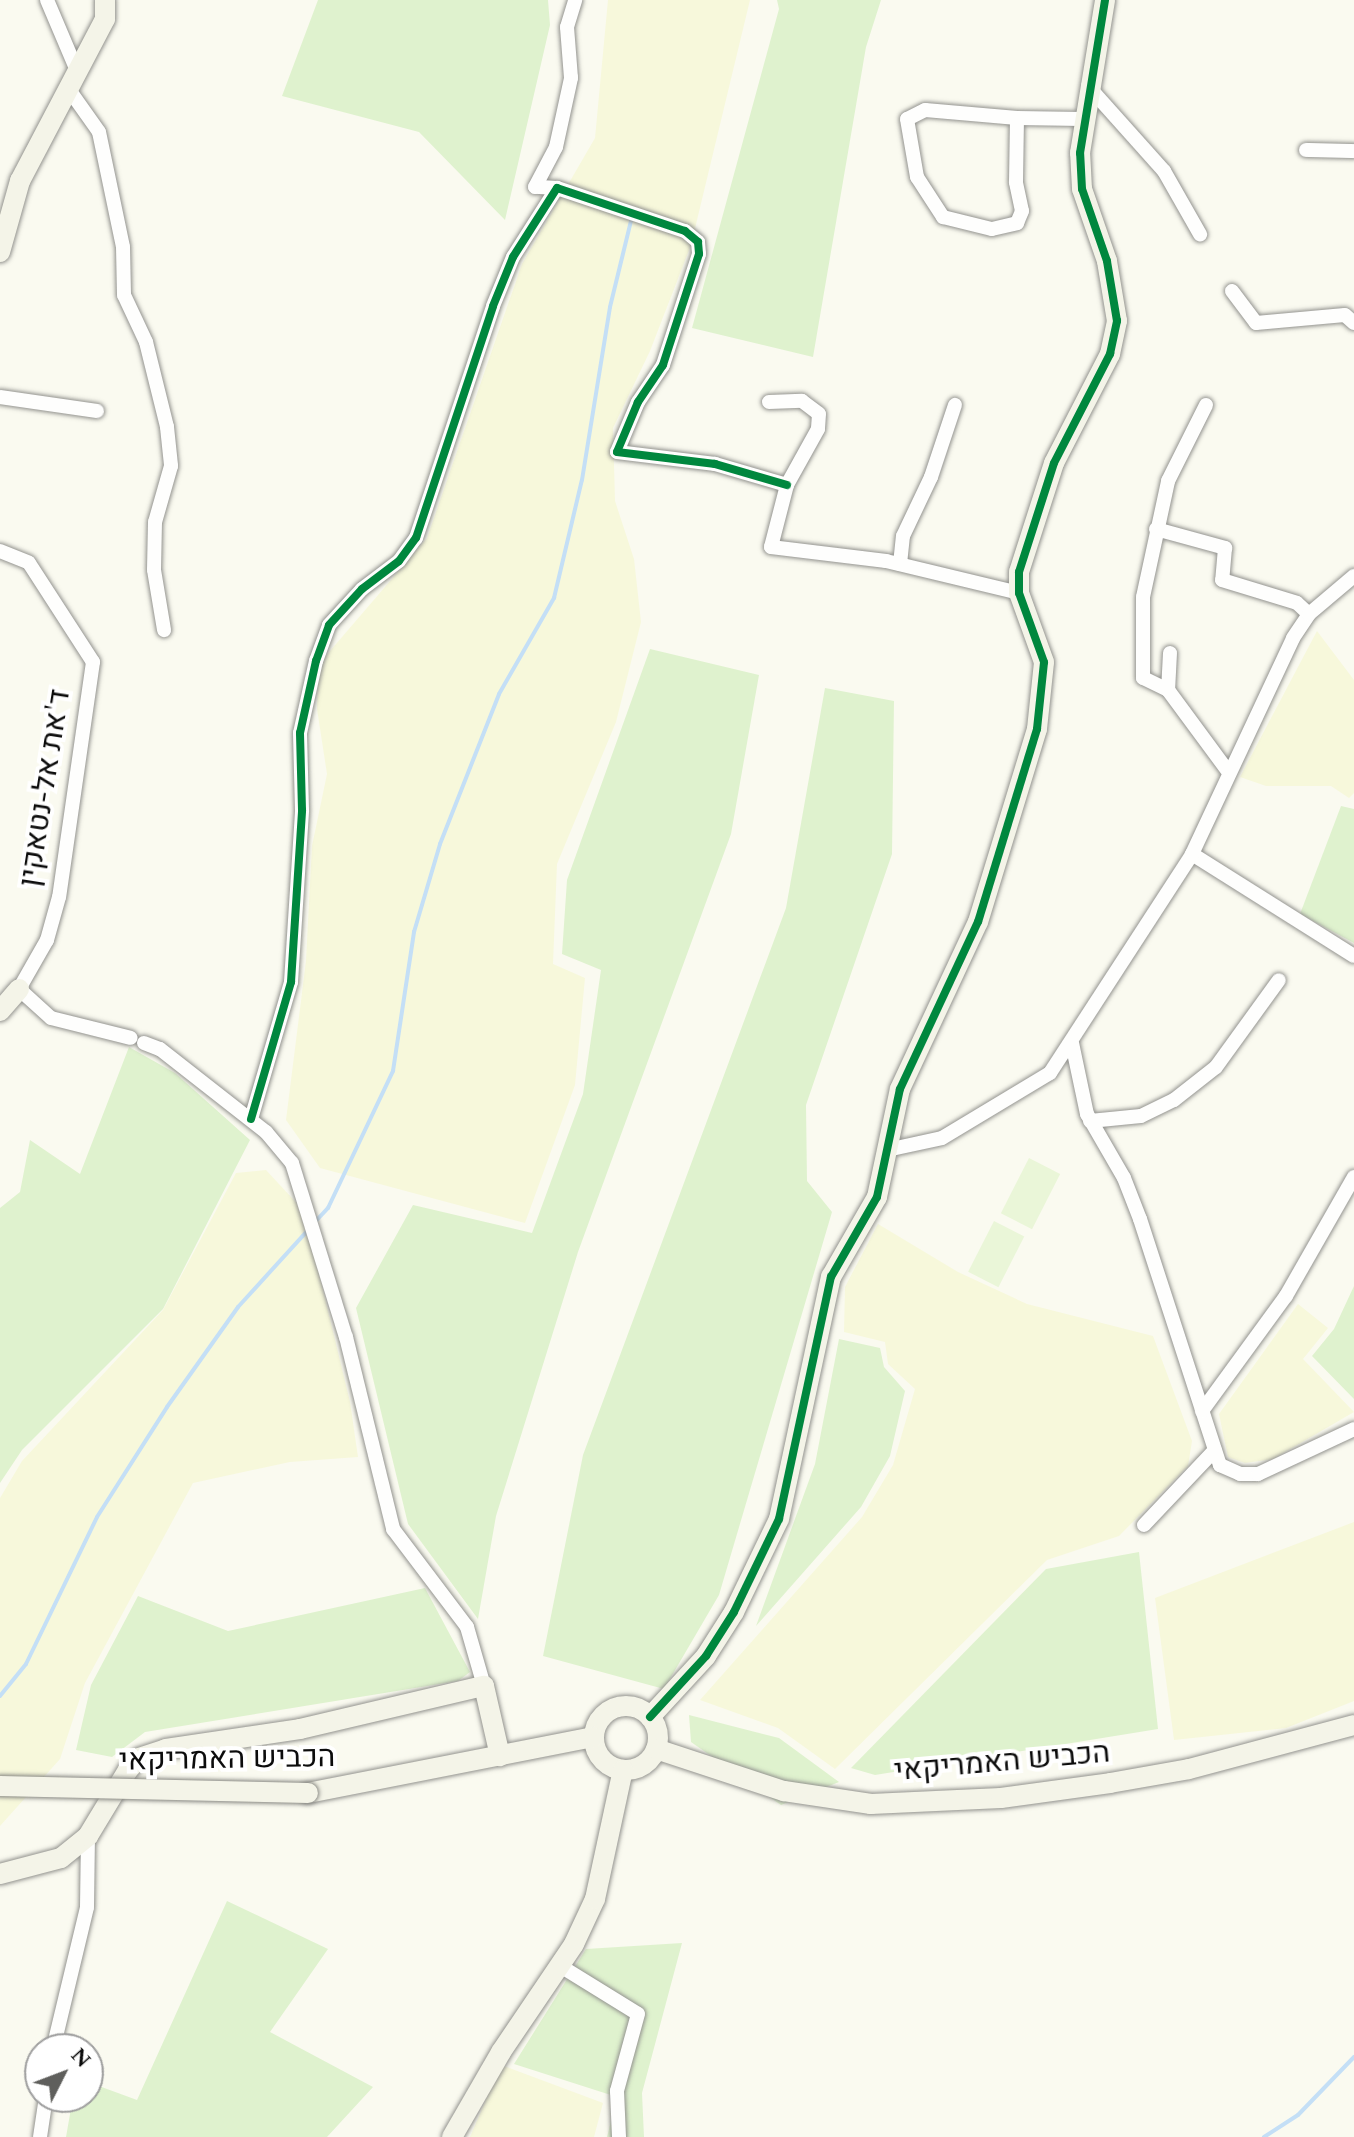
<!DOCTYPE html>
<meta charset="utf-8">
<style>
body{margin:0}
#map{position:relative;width:1354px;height:2137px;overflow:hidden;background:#fafaf0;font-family:Spectral,Heebo,serif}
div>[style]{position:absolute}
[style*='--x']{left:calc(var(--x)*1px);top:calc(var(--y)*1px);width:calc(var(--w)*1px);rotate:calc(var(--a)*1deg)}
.farmland>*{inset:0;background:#f7f8db}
.green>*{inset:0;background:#dff2ce}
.pitch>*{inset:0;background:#eaf6d8;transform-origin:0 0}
.stream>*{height:4px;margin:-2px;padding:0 2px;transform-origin:2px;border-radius:2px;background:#c4dff6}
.roads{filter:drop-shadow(0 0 2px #93938f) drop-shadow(0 0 2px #93938f)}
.street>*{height:14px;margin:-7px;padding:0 7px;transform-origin:7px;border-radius:7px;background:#fefefd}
.secondary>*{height:20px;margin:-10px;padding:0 10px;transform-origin:10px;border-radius:10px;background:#f4f4e8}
.secondary>.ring{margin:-10px;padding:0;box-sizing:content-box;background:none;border:20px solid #f4f4e8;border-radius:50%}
.bridges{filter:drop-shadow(0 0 2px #8a8a85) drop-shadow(0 0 2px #8a8a85)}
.secondary-bridge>*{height:20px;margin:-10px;padding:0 10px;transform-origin:10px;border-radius:10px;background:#f4f4e8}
.cycleway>*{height:8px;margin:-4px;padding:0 4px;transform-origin:4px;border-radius:4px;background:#00873e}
span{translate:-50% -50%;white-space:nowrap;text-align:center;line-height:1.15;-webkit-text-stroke:8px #fff;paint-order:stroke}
.street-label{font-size:30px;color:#0c0c0c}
.north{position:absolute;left:24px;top:2033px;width:80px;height:80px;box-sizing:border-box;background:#fff;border:2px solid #9e9e9e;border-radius:50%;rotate:48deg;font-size:22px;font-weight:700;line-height:32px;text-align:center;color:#0c0c0c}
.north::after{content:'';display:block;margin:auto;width:28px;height:36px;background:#5f5f5c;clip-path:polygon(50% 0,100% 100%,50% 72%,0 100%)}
</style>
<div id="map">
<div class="farmland">
<i style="clip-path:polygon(608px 0,750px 0,691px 245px,650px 351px,613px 428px,615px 501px,634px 559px,641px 622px,616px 722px,557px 864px,553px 964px,585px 978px,575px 1085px,525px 1223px,320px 1168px,286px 1120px,306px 961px,312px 846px,327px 774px,317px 709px,318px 665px,427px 538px,522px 264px,595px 138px)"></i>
<i style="clip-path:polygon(1317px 631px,1354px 680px,1354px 793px,1349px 798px,1331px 786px,1266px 786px,1240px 777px)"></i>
<i style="clip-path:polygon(266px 1170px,304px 1211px,350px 1402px,358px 1457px,290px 1462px,193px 1483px,85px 1683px,60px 1759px,0 1826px,0 1498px,22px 1461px,163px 1310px,236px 1173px)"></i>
<i style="clip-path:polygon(878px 1224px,958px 1272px,1027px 1304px,1153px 1336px,1192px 1441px,1188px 1466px,1119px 1536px,1047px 1560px,835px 1769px,778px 1728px,700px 1700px,862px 1517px,893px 1465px,915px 1389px,888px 1364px,885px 1342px,844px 1332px,845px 1287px)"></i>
<i style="clip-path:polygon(1298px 1304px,1328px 1328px,1303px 1359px,1354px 1412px,1273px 1459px,1245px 1463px,1228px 1457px,1219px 1414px)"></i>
<i style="clip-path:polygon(1354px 1522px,1354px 1701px,1286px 1728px,1174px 1740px,1155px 1598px)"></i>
<i style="clip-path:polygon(501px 2065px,603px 2103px,594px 2137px,470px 2137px)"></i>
</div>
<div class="green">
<i style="clip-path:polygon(318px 0,548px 0,550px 25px,505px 220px,419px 132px,282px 96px)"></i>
<i style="clip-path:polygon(777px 0,881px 0,866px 47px,813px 357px,692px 328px,779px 9px)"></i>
<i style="clip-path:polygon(650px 649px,759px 675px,731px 834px,578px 1252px,496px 1516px,478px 1619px,408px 1524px,356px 1308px,413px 1205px,532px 1233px,583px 1094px,601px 970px,562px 954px,567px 880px)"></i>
<i style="clip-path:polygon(825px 688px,894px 701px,892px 854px,806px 1105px,807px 1181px,832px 1212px,719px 1595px,664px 1689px,543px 1656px,583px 1455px,786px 908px)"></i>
<i style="clip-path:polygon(1341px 806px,1354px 809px,1354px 943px,1300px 914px)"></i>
<i style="clip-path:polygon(129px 1047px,175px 1073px,250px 1140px,163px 1309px,22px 1450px,0 1483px,0 1208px,20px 1192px,30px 1140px,80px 1174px)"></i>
<i style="clip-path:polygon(1354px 1286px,1354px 1399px,1312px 1356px,1334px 1329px)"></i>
<i style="clip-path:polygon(839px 1339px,880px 1348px,884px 1367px,905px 1391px,890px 1456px,861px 1507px,756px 1626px,815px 1464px)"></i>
<i style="clip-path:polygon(1139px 1552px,1158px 1729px,875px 1775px,851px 1768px,1046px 1569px)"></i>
<i style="clip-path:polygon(425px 1588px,470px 1672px,458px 1681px,145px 1732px,112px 1757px,76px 1750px,91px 1685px,138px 1596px,228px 1631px)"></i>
<i style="clip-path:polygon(689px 1715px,779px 1738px,839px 1782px,781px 1805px,691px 1742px)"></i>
<i style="clip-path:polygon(227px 1901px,328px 1949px,270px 2032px,373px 2087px,327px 2137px,66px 2137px,73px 2097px,88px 2097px,88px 2082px,137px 2100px)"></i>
<i style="clip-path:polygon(682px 1943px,642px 2093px,644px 2137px,607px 2137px,617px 2097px,514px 2064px,586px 1949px)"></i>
</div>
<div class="pitch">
<i style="left:1029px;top:1158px;width:35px;height:62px;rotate:27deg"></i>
<i style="left:994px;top:1221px;width:34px;height:57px;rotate:27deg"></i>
</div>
<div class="stream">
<i style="--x:314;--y:1223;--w:21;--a:-47"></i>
<i style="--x:328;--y:1208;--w:152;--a:-64.6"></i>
<i style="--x:393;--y:1071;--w:141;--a:-81.4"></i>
<i style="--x:414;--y:932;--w:92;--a:-73.5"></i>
<i style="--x:440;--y:844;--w:161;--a:-68.5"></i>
<i style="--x:499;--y:694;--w:111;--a:-60.2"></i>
<i style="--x:554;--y:598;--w:121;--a:-76.7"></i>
<i style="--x:582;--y:480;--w:175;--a:-80.8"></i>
<i style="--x:610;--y:307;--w:93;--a:-76.3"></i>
<i style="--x:0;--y:1696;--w:41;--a:-50.9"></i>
<i style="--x:26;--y:1664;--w:163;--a:-64.2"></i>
<i style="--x:97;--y:1517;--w:130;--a:-57.5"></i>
<i style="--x:167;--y:1407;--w:123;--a:-54.6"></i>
<i style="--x:238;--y:1307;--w:104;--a:-47.7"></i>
<i style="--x:1264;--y:2137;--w:40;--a:-32.9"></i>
<i style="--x:1298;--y:2115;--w:81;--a:-46"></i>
</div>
<div class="roads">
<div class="street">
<i style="--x:47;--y:0;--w:79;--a:67"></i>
<i style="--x:1088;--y:86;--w:114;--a:48.2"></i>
<i style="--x:1164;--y:171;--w:73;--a:60.3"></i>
<i style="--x:70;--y:91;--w:50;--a:54.7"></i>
<i style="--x:99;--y:132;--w:117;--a:78.2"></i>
<i style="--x:123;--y:247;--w:48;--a:88.8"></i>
<i style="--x:124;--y:295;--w:52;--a:64.9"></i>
<i style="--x:146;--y:342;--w:88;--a:76.1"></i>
<i style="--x:167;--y:427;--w:39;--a:84"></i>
<i style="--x:171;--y:466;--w:58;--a:105.9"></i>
<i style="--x:155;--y:522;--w:48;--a:91.2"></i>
<i style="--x:154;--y:570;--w:61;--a:80.5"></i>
<i style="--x:1017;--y:118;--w:92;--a:-175"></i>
<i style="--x:925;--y:110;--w:20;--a:153"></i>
<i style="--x:907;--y:119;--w:59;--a:80.2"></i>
<i style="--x:917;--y:177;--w:48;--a:57"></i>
<i style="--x:943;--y:217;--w:50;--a:13.8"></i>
<i style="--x:992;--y:229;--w:26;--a:-13"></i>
<i style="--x:1017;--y:223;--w:13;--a:-67"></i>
<i style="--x:1022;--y:211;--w:30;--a:-102"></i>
<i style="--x:1016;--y:182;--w:64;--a:-89.1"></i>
<i style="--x:1017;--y:118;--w:65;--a:0.9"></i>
<i style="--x:1306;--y:150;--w:48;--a:1.2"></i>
<i style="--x:557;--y:188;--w:22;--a:-177"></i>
<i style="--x:535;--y:187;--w:45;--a:-62.3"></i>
<i style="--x:556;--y:147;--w:71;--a:-77.7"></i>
<i style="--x:571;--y:78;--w:51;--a:-94.5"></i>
<i style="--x:567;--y:27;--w:28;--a:-73"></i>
<i style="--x:1232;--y:291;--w:40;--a:53"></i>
<i style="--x:1256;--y:323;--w:89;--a:-5.1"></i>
<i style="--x:1345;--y:315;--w:12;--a:42"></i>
<i style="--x:0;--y:397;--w:98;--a:8.2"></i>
<i style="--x:769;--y:402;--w:33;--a:-2"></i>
<i style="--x:802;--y:401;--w:21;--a:37"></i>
<i style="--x:819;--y:414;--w:15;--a:94"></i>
<i style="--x:818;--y:429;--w:64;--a:119"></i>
<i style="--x:787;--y:485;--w:64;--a:104.5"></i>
<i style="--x:771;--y:547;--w:116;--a:6.9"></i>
<i style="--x:886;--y:561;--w:137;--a:13.5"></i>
<i style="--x:1156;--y:529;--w:72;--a:15.4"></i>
<i style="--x:1225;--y:548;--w:32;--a:95"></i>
<i style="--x:1222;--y:580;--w:78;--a:17"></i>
<i style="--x:1297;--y:603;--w:16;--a:43"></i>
<i style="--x:0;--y:551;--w:31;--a:22"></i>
<i style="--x:29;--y:563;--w:118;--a:57.1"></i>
<i style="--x:93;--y:662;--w:237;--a:98.2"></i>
<i style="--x:59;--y:897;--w:45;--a:105.6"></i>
<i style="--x:47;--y:940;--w:56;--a:119.7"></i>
<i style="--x:19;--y:989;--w:43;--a:42.2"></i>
<i style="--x:51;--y:1018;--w:82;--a:14"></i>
<i style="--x:900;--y:564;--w:28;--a:-84"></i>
<i style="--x:903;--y:536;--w:65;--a:-64.6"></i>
<i style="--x:931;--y:477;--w:76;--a:-71.6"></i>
<i style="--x:1170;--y:653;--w:37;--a:93"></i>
<i style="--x:1168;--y:690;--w:99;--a:53.6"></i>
<i style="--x:1168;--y:690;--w:28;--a:-154"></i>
<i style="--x:1143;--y:678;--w:81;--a:-90"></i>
<i style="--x:1143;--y:597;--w:119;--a:-77.8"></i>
<i style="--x:1168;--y:481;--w:85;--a:-63.4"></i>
<i style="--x:1192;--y:854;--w:191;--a:32.2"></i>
<i style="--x:144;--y:1043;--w:17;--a:21"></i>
<i style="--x:160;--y:1049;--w:135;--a:38.1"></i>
<i style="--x:266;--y:1132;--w:40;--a:50"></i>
<i style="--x:292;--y:1163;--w:182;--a:72.8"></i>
<i style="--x:346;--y:1337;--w:198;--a:76.2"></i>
<i style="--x:393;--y:1529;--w:123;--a:52.9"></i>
<i style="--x:467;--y:1627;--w:61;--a:73.9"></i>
<i style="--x:1072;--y:1043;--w:73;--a:78.1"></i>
<i style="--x:1087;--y:1114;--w:74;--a:60"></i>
<i style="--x:1124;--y:1178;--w:44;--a:68.7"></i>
<i style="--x:1140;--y:1219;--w:259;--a:72"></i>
<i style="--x:1220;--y:1465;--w:22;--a:24"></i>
<i style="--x:1240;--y:1474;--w:18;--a:0"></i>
<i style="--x:1258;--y:1474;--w:106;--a:-25.1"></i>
<i style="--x:251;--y:1119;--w:143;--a:-73.7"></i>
<i style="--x:291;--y:982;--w:172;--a:-86.3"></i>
<i style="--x:302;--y:810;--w:77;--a:-91.5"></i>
<i style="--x:300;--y:733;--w:74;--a:-77.5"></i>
<i style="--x:316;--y:661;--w:38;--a:-70"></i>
<i style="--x:329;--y:625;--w:49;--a:-47.5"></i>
<i style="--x:362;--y:589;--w:46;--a:-37.1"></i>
<i style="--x:399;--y:561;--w:29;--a:-54"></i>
<i style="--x:416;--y:538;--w:244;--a:-71.6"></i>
<i style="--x:493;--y:306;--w:53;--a:-67.8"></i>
<i style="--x:513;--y:257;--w:82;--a:-57.5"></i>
<i style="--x:557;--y:188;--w:135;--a:18.6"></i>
<i style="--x:685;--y:231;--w:17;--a:40"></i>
<i style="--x:698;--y:242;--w:12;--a:85"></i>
<i style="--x:699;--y:254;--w:117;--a:108"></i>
<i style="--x:663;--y:365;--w:45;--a:124"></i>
<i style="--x:638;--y:402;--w:54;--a:112.8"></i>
<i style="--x:617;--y:452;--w:99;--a:7"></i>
<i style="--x:715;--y:464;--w:75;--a:16.3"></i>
<i style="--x:1090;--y:1121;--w:51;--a:-5.6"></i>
<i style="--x:1141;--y:1116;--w:37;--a:-26"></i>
<i style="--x:1174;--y:1100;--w:53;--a:-38.2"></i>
<i style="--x:1216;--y:1067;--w:107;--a:-54.1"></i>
<i style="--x:887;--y:1150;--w:56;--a:-12.3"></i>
<i style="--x:942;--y:1138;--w:126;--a:-31"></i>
<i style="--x:1050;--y:1073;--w:261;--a:-57"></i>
<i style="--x:1192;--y:854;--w:238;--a:-64.9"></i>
<i style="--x:1293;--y:638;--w:29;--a:-56"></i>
<i style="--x:1309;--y:614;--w:59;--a:-40.2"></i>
<i style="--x:1202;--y:1411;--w:142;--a:-53.9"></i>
<i style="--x:1286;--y:1296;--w:137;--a:-60.3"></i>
<i style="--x:1144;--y:1525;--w:103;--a:-46.6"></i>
<i style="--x:562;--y:1967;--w:89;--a:31.7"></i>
<i style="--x:638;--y:2014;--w:80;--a:105.3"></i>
<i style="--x:617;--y:2091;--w:46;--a:87.5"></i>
<i style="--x:53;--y:2049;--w:146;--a:-76.5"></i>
<i style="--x:87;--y:1907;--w:71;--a:-89.2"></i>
<i style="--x:40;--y:2137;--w:40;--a:-81.5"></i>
</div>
<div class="secondary">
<i style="--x:0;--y:252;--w:74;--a:-74.3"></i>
<i style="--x:20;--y:181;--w:183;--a:-62.3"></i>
<i style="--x:105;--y:19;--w:19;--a:-90"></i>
<i style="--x:0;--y:1011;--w:29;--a:-49"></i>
<i class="ring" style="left:594px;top:1706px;width:44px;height:44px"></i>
<i style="--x:650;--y:1717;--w:83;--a:-47.4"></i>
<i style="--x:706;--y:1656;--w:52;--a:-57.5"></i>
<i style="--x:734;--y:1612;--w:103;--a:-64.2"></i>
<i style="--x:779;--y:1519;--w:248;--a:-77.9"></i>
<i style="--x:831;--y:1277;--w:92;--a:-60.1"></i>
<i style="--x:877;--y:1197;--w:110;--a:-78"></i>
<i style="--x:900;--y:1089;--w:184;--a:-65"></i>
<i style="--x:978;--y:922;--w:202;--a:-73"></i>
<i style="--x:1037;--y:729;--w:67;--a:-84"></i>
<i style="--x:1044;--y:662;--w:73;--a:-109.9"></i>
<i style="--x:1019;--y:593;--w:21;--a:-90"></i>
<i style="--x:1019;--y:572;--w:114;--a:-72.2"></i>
<i style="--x:1054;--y:463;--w:123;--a:-62.8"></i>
<i style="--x:1110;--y:354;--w:34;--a:-78"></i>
<i style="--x:1117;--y:321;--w:61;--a:-99.5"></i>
<i style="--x:1107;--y:261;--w:76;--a:-109.1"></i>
<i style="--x:1082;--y:189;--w:36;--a:-93"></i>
<i style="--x:1080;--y:153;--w:155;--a:-80.7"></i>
<i style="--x:656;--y:1749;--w:135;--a:18.2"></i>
<i style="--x:784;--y:1791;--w:88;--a:8.5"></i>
<i style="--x:871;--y:1804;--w:130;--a:-2.6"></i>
<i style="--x:1001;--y:1798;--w:110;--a:-7.8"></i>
<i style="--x:1110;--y:1783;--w:80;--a:-10"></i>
<i style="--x:1189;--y:1769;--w:171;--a:-14.9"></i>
<i style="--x:308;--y:1793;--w:291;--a:-11.1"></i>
<i style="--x:0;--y:1874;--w:63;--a:-14.7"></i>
<i style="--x:61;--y:1858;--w:35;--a:-39"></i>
<i style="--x:88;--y:1836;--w:77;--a:-58.8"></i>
<i style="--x:128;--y:1770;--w:16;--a:-47"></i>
<i style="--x:139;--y:1758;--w:28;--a:-18"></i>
<i style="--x:166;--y:1749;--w:135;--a:-8.5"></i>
<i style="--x:300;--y:1729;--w:189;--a:-13.2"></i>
<i style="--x:484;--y:1686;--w:72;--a:77.1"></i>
<i style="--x:452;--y:2137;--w:98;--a:-60"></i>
<i style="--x:501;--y:2052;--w:130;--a:-55.9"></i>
<i style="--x:574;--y:1944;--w:50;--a:-65"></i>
<i style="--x:595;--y:1899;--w:132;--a:-77.8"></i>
</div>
</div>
<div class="bridges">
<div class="secondary-bridge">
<i style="--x:0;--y:1786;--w:308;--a:1.3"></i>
</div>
</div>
<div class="cycleway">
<i style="--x:251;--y:1119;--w:143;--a:-73.7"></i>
<i style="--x:291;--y:982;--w:172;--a:-86.3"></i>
<i style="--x:302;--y:810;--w:77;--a:-91.5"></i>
<i style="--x:300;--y:733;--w:74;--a:-77.5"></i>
<i style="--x:316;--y:661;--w:38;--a:-70"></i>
<i style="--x:329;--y:625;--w:49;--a:-47.5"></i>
<i style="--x:362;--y:589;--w:46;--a:-37.1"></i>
<i style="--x:399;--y:561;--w:29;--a:-54"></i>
<i style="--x:416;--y:538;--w:244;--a:-71.6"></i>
<i style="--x:493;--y:306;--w:53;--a:-67.8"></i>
<i style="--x:513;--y:257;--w:82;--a:-57.5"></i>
<i style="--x:557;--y:188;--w:135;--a:18.6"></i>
<i style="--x:685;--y:231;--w:17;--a:40"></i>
<i style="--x:698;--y:242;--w:12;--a:85"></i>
<i style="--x:699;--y:254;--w:117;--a:108"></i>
<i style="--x:663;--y:365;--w:45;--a:124"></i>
<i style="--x:638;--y:402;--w:54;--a:112.8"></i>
<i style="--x:617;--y:452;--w:99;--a:7"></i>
<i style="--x:715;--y:464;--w:75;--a:16.3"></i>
<i style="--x:650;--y:1717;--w:83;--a:-47.4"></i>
<i style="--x:706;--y:1656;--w:52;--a:-57.5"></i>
<i style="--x:734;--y:1612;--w:103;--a:-64.2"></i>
<i style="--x:779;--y:1519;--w:248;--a:-77.9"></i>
<i style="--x:831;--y:1277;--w:92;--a:-60.1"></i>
<i style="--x:877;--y:1197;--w:110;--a:-78"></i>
<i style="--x:900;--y:1089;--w:184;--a:-65"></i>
<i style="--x:978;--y:922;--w:202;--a:-73"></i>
<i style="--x:1037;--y:729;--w:67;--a:-84"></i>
<i style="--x:1044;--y:662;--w:73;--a:-109.9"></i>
<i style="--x:1019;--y:593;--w:21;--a:-90"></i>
<i style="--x:1019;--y:572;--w:114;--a:-72.2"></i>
<i style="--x:1054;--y:463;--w:123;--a:-62.8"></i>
<i style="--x:1110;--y:354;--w:34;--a:-78"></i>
<i style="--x:1117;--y:321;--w:61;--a:-99.5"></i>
<i style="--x:1107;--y:261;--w:76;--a:-109.1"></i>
<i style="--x:1082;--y:189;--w:36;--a:-93"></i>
<i style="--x:1080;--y:153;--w:155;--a:-80.7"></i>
</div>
<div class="street-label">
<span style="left:45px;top:788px;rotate:-81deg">ד'את אל-נטאקין</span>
<span style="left:227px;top:1759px;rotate:-1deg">הכביש האמריקאי</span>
<span style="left:1002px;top:1762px;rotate:-5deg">הכביש האמריקאי</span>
</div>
<div class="north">N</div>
</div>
